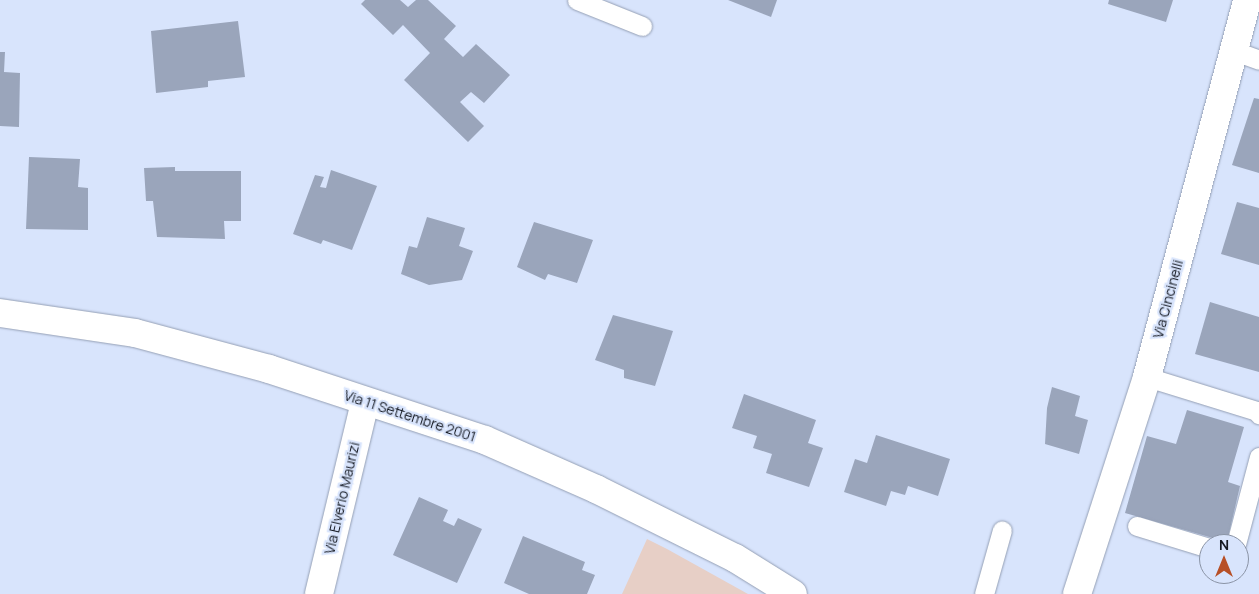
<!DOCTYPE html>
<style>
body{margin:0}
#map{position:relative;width:1259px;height:594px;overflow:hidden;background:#d8e4fc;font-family:Manrope,sans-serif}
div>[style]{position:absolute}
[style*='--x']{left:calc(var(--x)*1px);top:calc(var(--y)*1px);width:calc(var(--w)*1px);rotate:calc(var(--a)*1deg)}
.green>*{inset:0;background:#e7cfc6}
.building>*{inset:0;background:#9aa5bb}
.roads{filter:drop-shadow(0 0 1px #949fb4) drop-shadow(0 0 1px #949fb4)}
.lane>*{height:19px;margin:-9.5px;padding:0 9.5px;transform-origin:9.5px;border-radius:9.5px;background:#fff}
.street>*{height:28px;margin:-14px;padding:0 14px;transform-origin:14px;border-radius:14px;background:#fff}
span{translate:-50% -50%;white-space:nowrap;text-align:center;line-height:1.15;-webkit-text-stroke:4.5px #d8e4fc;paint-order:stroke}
.street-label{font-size:14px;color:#151922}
.north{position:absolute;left:1199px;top:534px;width:50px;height:50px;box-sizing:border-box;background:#d8e4fc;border:1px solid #8a93a5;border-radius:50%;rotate:0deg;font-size:14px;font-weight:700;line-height:20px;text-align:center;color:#151922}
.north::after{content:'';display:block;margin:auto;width:18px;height:22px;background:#b75027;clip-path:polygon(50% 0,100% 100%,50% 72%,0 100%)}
</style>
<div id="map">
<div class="green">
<i style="clip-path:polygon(647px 539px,667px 549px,748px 594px,622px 594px)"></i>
</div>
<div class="building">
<i style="clip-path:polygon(365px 0,400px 0,408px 7px,416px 0,428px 0,456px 26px,444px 39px,463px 57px,476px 44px,510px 75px,484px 103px,471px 92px,460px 102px,484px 126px,468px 142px,404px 80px,430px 53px,403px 25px,393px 35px,361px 4px)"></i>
<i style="clip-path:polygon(728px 0,777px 0,771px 17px)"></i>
<i style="clip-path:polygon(1109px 0,1173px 0,1166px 22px,1108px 4px)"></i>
<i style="clip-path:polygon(238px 21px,245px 77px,208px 81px,208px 87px,156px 93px,151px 31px)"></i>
<i style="clip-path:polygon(0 52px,5px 52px,4px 72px,20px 73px,19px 127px,0 126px)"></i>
<i style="clip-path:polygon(1254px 98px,1259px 99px,1259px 173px,1232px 165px)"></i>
<i style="clip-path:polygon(29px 157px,80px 159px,78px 187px,88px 188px,88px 230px,26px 229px)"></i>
<i style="clip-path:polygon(175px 167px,175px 171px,241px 171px,241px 221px,224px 221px,225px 239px,157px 237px,153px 201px,146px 201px,144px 168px)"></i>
<i style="clip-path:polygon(331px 170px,377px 186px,352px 250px,323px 240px,321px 244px,293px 234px,315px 175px,324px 177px,320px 187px,326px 188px)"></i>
<i style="clip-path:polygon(1237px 202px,1259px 208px,1259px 265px,1221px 254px)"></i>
<i style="clip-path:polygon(427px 217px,465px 228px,459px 246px,473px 251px,462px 280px,429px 285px,401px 274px,409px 246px,417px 248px)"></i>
<i style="clip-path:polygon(534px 222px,593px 240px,577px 283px,548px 274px,545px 280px,517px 267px)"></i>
<i style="clip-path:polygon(1210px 302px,1259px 317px,1259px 372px,1195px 354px)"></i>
<i style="clip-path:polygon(613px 315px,673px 331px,655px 386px,624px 378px,624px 370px,595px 360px)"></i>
<i style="clip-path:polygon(1052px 387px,1080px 396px,1075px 416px,1088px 420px,1079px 454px,1045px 444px,1047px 408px)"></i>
<i style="clip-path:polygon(744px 394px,816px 420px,808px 443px,823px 448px,809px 487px,766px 473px,772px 454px,753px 448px,757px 436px,732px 428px)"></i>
<i style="clip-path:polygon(1187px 410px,1244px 427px,1228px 482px,1240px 486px,1227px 542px,1125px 513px,1147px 436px,1176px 444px)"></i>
<i style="clip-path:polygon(876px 435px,950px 459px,938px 496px,908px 486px,905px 495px,891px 491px,886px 506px,844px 492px,855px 459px,867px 463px)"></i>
<i style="clip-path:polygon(419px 497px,448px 510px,443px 521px,454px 526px,458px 518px,482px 529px,457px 583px,393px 555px)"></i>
<i style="clip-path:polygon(523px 536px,585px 562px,582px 570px,595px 575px,587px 594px,529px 594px,504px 583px)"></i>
</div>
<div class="roads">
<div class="lane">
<i style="--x:577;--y:0;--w:70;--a:21.8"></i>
<i style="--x:1232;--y:50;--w:29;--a:20"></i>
<i style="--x:1147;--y:377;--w:115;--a:17.2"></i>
<i style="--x:1257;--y:411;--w:4;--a:56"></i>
<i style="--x:1137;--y:526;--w:75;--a:17"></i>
<i style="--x:1236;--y:544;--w:90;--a:-75.2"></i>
<i style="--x:984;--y:594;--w:66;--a:-74.3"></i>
</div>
<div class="street">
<i style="--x:0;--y:313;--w:136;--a:8.4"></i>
<i style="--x:135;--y:333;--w:139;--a:15"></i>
<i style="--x:269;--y:369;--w:227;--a:18.2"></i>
<i style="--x:485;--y:440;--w:121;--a:23.8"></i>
<i style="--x:596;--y:489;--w:155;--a:26.4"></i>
<i style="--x:735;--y:558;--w:68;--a:31.8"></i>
<i style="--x:319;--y:594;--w:197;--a:-76.5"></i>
<i style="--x:1077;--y:594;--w:228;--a:-72.1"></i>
<i style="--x:1147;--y:377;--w:390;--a:-75.1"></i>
</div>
</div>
<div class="street-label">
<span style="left:1168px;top:299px;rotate:-75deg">Via Cincinelli</span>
<span style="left:410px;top:416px;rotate:18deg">Via 11 Settembre 2001</span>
<span style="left:342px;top:498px;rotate:-77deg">Via Elverio Maurizi</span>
</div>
<div class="north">N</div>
</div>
